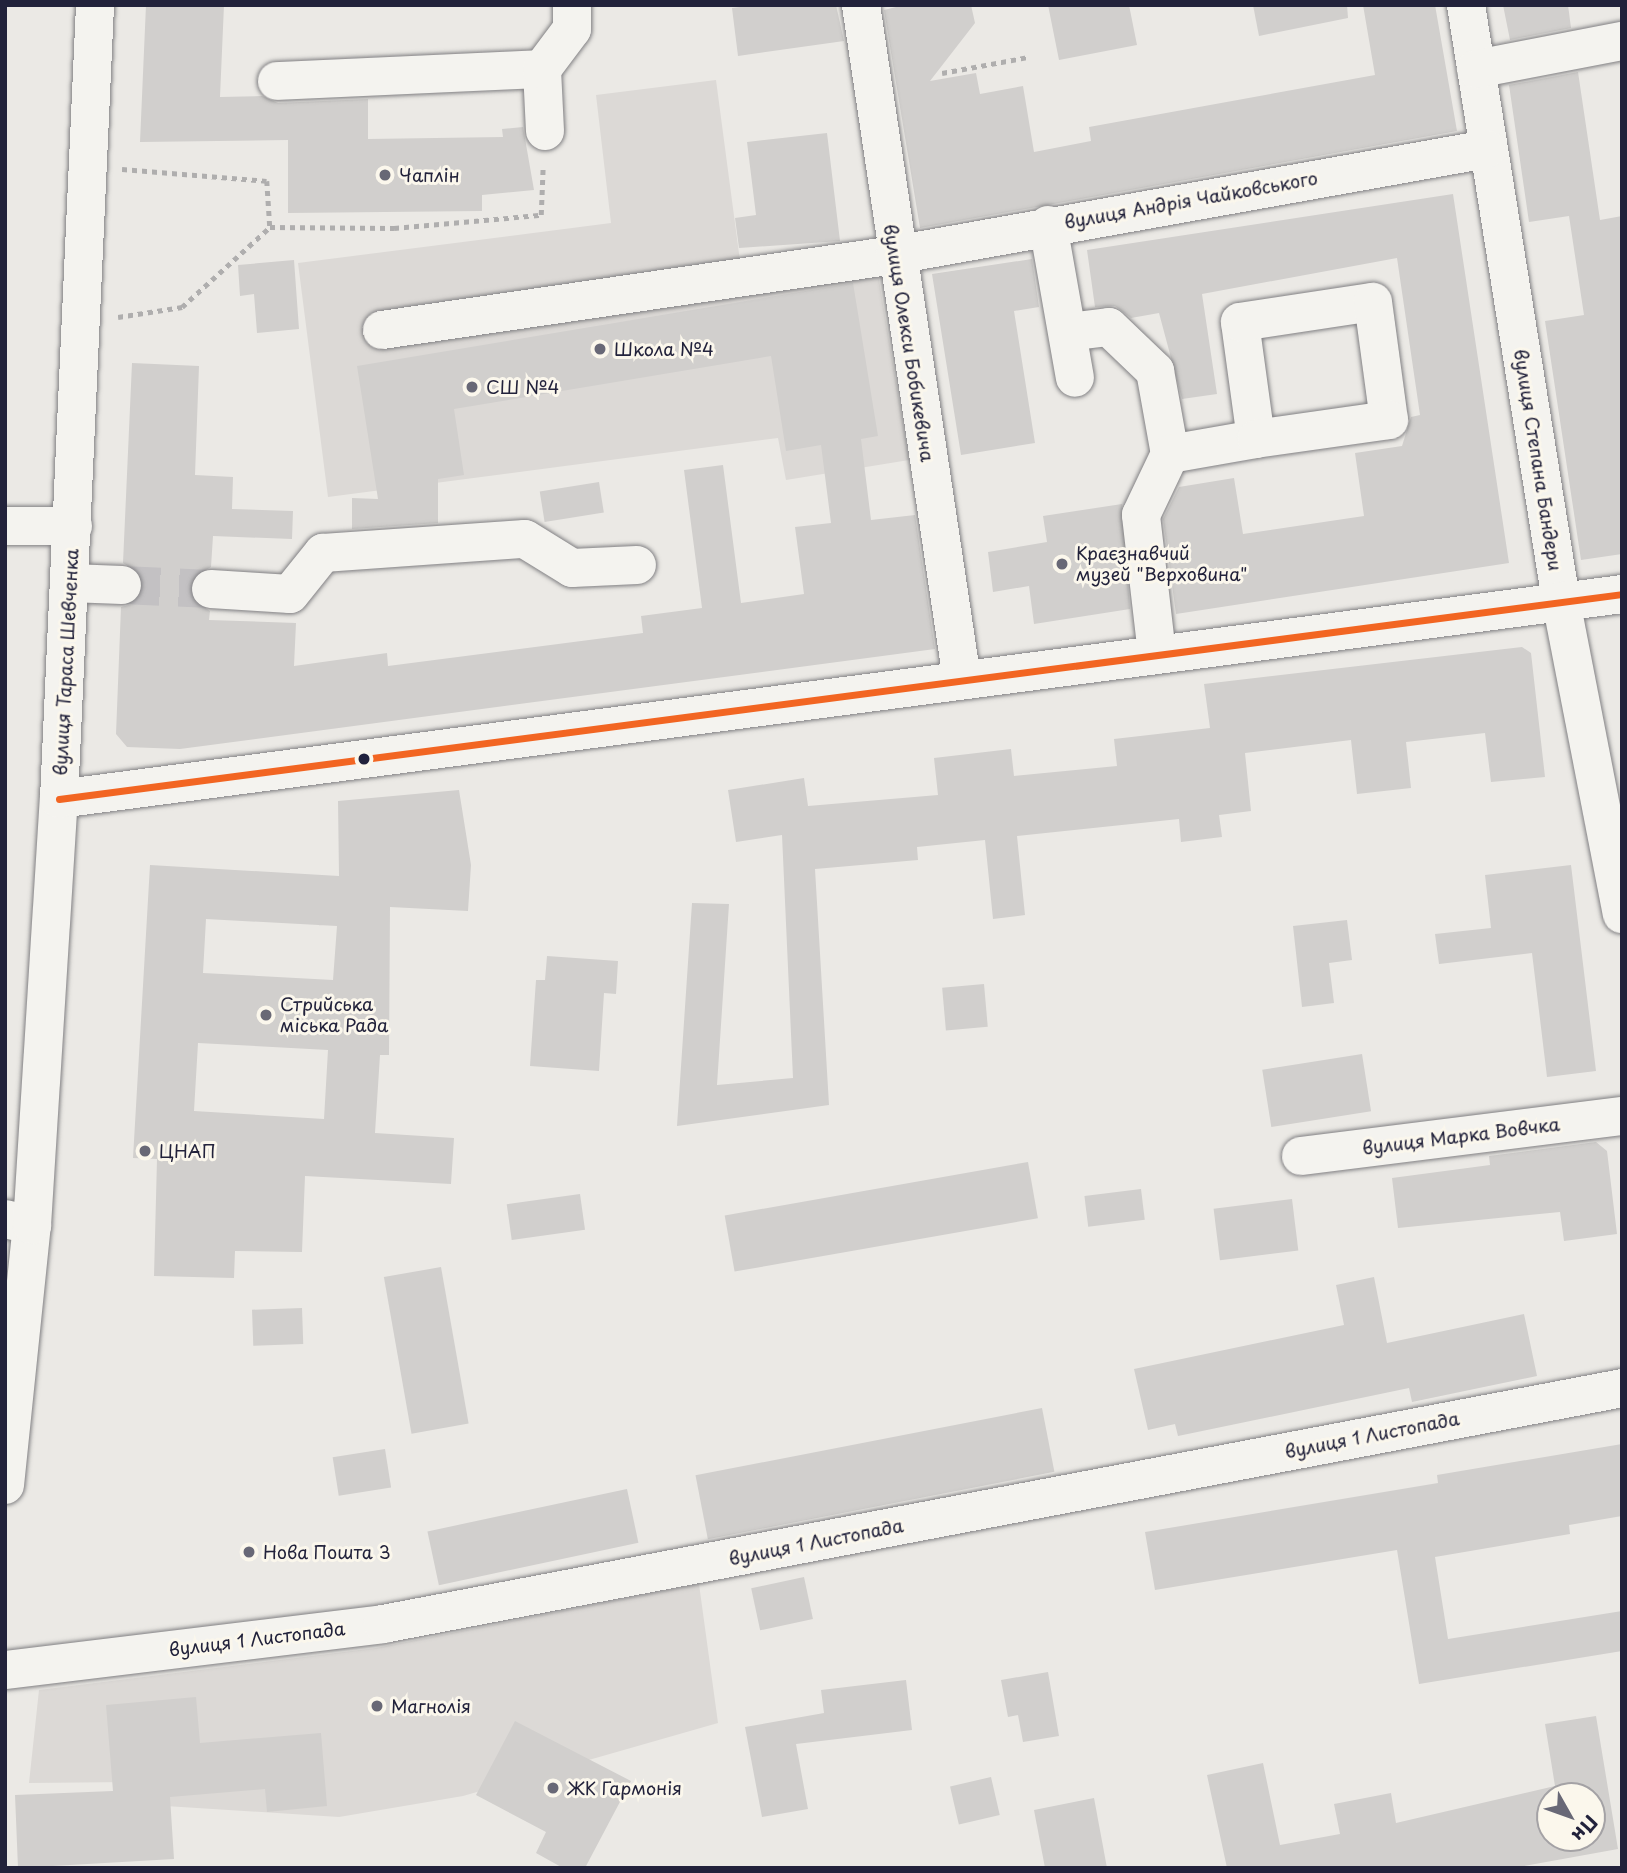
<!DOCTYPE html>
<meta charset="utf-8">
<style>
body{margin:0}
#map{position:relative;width:1627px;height:1873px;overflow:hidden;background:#ebe9e5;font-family:"Playpen Sans",sans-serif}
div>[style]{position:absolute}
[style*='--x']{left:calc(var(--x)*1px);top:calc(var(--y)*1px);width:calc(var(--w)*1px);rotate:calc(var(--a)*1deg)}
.built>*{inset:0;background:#dcd9d6}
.building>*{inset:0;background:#d1cfcd;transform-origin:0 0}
.minor-tunnel>*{height:38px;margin-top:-19px;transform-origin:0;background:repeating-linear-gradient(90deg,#c3c1c3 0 38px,transparent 0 57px)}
.path>*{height:4.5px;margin-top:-2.25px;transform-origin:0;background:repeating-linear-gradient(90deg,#afaeae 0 5px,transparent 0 10px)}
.roads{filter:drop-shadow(0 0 2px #818083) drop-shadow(0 0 2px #818083)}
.minor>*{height:38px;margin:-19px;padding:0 19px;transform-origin:19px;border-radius:19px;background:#f4f3ef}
.major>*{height:38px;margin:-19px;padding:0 19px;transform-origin:19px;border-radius:19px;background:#f4f3ef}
.bus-1>*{height:7px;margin:-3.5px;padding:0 3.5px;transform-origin:3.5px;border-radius:3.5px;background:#f26522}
.dots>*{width:19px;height:19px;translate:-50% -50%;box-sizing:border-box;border:4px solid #fbf7ec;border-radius:50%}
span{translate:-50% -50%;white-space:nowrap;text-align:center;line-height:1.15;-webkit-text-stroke:6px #fbf7ec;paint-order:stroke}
.poi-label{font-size:18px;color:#22223b}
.left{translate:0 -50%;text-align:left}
.street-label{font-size:18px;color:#22223b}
.frame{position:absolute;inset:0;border:7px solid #22223b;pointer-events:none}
.north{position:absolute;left:1536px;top:1782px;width:70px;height:70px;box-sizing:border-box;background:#fbf7ec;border:2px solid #a4a2a5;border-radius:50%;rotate:130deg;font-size:19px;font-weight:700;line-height:28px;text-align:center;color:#22223b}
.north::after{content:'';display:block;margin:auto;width:24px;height:32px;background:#686876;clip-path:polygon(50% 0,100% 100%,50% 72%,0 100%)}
</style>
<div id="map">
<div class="built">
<i style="clip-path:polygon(716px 80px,740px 261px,873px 244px,909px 460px,786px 480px,778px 438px,328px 497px,298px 263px,611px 223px,596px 95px)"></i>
<i style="clip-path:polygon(699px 1584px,718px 1723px,463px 1796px,339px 1817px,134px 1804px,131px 1782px,29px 1783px,39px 1690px,376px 1648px)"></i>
</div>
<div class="building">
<i style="clip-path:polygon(146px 5px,224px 5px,220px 97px,262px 96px,278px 103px,368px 99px,368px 139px,503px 137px,502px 129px,523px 127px,534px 190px,482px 195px,482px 211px,288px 213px,288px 140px,140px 142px)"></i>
<i style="clip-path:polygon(755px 5px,836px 5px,844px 41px,738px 56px,732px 8px)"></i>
<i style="clip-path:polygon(904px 5px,971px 5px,975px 23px,930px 81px,976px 73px,980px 94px,1023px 86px,1034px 152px,1091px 141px,1089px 127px,1375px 75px,1363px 5px,1435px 5px,1457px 131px,920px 228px,884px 10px)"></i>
<i style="clip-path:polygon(1048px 5px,1129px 5px,1137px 45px,1059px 60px)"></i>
<i style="clip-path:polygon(1253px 5px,1347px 5px,1348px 18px,1259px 36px)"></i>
<i style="clip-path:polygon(1503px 5px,1568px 5px,1571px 28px,1510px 40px)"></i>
<i style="clip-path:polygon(1578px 72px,1600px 220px,1622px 216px,1622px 554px,1581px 560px,1545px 321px,1584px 315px,1569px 216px,1529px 222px,1509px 85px)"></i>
<i style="clip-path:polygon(827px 133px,840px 241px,739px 248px,735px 218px,756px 215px,747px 142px)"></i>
<i style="clip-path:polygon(1453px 194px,1509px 563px,1176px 614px,1163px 519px,1179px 487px,1234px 478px,1243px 534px,1364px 516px,1355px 453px,1402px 446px,1411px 417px,1420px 415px,1397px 258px,1202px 294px,1217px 394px,1182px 399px,1159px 313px,1131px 318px,1115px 306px,1095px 307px,1087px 250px)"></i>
<i style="clip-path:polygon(1032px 259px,1039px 307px,1014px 311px,1035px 443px,961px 455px,932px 274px)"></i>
<i style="clip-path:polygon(294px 260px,299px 329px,257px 333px,254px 294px,240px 296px,238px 265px)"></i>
<i style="clip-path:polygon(853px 283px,878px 436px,861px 439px,871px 520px,915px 515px,935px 649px,180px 749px,127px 747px,116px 734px,121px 607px,133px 604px,144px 587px,141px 574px,123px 563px,132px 363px,199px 366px,195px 475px,233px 477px,232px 509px,293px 511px,292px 539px,213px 536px,211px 567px,192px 578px,192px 599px,210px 611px,209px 620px,296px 623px,294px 666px,387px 653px,388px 666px,643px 633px,641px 616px,702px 608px,684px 470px,723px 465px,741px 603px,804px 594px,795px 527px,831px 523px,821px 445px,786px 451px,771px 356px,454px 409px,464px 475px,438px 479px,438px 523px,352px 529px,352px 498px,378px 499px,357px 366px)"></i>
<i style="left:599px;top:482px;width:31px;height:60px;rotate:81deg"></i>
<i style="clip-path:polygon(1122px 504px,1130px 609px,1034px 624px,1029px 586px,993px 592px,988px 552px,1047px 542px,1043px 516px)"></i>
<i style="clip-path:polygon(1522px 647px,1531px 653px,1545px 777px,1491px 782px,1485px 733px,1406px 742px,1411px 788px,1357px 794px,1351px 740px,1245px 753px,1251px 811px,1219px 815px,1222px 837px,1181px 842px,1179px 819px,1017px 836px,1025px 915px,993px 919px,985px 840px,917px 847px,918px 860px,815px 869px,829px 1105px,677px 1126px,692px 903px,729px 904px,717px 1085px,793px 1078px,782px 835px,736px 842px,728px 790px,804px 778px,808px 806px,938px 795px,934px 758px,1011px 749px,1014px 776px,1117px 766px,1114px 739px,1210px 728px,1204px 684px)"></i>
<i style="clip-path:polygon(evenodd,459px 790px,471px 865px,468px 911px,390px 907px,389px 1055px,380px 1055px,375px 1133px,454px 1138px,451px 1184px,305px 1176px,302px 1252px,235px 1251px,234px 1278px,154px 1276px,157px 1159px,133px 1158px,150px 865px,339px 876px,338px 801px,459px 790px,206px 919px,337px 926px,333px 980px,203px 973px,206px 919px,459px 790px,198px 1043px,328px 1050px,324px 1119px,194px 1111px,198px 1043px)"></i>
<i style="clip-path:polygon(1571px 865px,1596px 1071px,1547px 1077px,1532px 953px,1439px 964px,1435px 934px,1491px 928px,1485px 875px)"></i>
<i style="clip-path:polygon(1347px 920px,1352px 960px,1329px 963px,1334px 1003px,1302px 1007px,1293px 926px)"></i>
<i style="clip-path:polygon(547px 956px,618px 961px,616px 994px,604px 993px,599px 1071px,530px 1066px,536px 980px,545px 980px)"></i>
<i style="left:984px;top:984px;width:43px;height:42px;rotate:85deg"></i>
<i style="left:1362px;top:1054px;width:58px;height:101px;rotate:81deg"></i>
<i style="clip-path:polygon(1596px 1142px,1607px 1151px,1617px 1234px,1564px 1241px,1560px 1212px,1398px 1228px,1392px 1178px,1490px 1165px,1489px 1156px)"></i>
<i style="left:1028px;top:1162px;width:57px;height:308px;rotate:80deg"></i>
<i style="left:1141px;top:1189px;width:31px;height:57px;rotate:83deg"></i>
<i style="left:580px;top:1194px;width:36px;height:74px;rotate:82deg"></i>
<i style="left:1292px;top:1199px;width:52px;height:79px;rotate:83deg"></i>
<i style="left:441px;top:1267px;width:159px;height:58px;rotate:80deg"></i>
<i style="clip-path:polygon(1374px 1277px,1387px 1343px,1524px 1314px,1537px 1376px,1412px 1402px,1409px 1388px,1178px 1436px,1175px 1424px,1148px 1430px,1134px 1369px,1344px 1325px,1336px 1285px)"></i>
<i style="left:302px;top:1308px;width:36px;height:50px;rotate:88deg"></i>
<i style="left:1042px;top:1408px;width:65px;height:353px;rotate:79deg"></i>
<i style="clip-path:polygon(1622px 1444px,1622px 1516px,1569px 1525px,1570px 1534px,1435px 1557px,1448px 1639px,1622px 1611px,1622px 1651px,1419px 1684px,1397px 1550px,1155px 1590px,1145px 1532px,1438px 1483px,1437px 1475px)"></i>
<i style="left:385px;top:1449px;width:39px;height:53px;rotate:81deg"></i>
<i style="left:627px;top:1489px;width:55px;height:204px;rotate:78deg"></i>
<i style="left:804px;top:1577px;width:43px;height:54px;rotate:78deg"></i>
<i style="clip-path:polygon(1048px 1672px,1059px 1736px,1023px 1742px,1018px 1715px,1008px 1717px,1001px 1680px)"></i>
<i style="clip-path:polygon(906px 1680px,912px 1730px,796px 1744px,808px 1809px,762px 1817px,745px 1727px,824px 1713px,821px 1690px)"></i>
<i style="clip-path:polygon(196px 1697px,200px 1743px,321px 1733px,327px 1806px,267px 1812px,265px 1789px,170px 1797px,174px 1859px,18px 1868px,15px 1795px,113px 1791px,106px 1705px)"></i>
<i style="clip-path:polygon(evenodd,1596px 1716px,1618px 1849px,1513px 1868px,1227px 1868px,1207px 1775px,1263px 1763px,1280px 1845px,1340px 1834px,1334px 1804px,1391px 1793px,1396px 1823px,1555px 1786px,1545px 1724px,1596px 1716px,1550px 1796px,1592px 1796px,1592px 1838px,1550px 1838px,1550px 1796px)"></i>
<i style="clip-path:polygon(515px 1721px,631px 1781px,585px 1868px,563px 1868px,536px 1853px,546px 1832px,476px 1795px)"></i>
<i style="left:991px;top:1777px;width:39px;height:42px;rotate:77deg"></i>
<i style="clip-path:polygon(1094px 1798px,1107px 1868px,1045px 1868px,1034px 1810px)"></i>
</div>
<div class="minor-tunnel">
<i style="--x:122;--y:585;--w:89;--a:2.6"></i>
</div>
<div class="path">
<i style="--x:942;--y:73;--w:87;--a:-10.5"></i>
<i style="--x:122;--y:169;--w:145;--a:4.7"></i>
<i style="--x:267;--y:181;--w:46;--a:86.3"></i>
<i style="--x:118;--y:317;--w:65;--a:-8.9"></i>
<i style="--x:182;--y:307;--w:119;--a:-42.3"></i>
<i style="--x:270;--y:227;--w:124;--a:0.5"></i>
<i style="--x:394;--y:228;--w:148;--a:-5.1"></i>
<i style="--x:541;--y:215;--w:50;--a:-87.7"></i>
</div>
<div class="roads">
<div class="minor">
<i style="--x:861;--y:5;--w:683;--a:81.49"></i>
<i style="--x:1466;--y:5;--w:604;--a:80.94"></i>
<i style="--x:1561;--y:601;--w:319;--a:79"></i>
<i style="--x:1476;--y:69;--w:149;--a:-10.9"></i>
<i style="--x:277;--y:81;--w:265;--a:-2.6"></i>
<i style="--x:545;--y:131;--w:62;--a:-92.8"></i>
<i style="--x:542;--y:69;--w:50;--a:-53.1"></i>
<i style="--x:572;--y:29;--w:24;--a:-90"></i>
<i style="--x:1048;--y:225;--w:155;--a:80"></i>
<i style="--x:382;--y:330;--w:518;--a:-8.32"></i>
<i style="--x:895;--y:255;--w:601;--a:-10.15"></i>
<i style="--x:1068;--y:332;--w:41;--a:-7"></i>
<i style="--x:1109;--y:327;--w:64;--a:43.7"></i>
<i style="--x:1155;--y:371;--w:84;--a:79.8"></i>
<i style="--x:5;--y:526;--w:68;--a:0"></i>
<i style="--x:70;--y:583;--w:52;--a:2.2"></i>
<i style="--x:211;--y:589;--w:79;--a:3.6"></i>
<i style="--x:290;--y:594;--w:53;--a:-51.2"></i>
<i style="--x:323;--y:553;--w:202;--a:-4"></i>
<i style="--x:525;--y:539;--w:55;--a:31.7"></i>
<i style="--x:572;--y:568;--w:65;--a:-2.6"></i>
<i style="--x:1157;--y:654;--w:140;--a:-96.6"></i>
<i style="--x:1141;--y:515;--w:68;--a:-64.6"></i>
<i style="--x:1170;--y:454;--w:87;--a:-9.9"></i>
<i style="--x:1256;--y:439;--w:118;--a:-97.8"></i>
<i style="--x:1240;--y:322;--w:134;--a:-8.6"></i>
<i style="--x:1373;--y:302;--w:119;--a:82.3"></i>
<i style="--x:1389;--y:420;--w:134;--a:171.9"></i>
<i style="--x:59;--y:799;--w:1576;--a:-7.47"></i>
<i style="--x:1301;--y:1156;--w:323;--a:-7.1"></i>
<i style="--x:5;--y:1219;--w:28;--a:13"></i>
<i style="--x:5;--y:1670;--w:381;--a:-6.9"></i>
<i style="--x:383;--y:1624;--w:1261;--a:-10.78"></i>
</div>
<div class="major">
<i style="--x:5;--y:1485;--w:261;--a:-84.1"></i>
<i style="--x:32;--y:1225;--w:427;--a:-86.4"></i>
<i style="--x:59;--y:799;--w:795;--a:-87.4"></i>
</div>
</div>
<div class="bus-1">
<i style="--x:59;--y:799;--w:1576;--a:-7.47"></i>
</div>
<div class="dots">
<i style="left:385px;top:175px;background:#686876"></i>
<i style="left:600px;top:349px;background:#686876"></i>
<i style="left:472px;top:387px;background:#686876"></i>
<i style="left:1062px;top:564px;background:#686876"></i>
<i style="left:364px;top:759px;background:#22223b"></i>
<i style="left:266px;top:1015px;background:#686876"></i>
<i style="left:145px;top:1151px;background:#686876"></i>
<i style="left:249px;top:1552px;background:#686876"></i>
<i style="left:377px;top:1706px;background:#686876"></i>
<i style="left:553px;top:1788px;background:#686876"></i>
</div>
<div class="poi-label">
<span class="left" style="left:399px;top:175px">Чаплін</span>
<span class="left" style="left:614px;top:349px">Школа №4</span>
<span class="left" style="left:486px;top:387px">СШ №4</span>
<span class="left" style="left:1076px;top:564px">Краєзнавчий<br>музей "Верховина"</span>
<span class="left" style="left:280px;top:1015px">Стрийська<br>міська Рада</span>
<span class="left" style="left:159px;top:1151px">ЦНАП</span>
<span class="left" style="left:263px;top:1552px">Нова Пошта 3</span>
<span class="left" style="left:391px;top:1706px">Магнолія</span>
<span class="left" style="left:567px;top:1788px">ЖК Гармонія</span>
</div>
<div class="street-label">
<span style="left:1191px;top:200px;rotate:-10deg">вулиця Андрія Чайковського</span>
<span style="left:909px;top:343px;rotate:81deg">вулиця Олекси Бобикевича</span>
<span style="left:1538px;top:460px;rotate:81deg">вулиця Степана Бандери</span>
<span style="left:66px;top:662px;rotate:-87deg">вулиця Тараса Шевченка</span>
<span style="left:1461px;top:1136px;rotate:-7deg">вулиця Марка Вовчка</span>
<span style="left:1372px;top:1435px;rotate:-11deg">вулиця 1 Листопада</span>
<span style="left:816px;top:1542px;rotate:-11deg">вулиця 1 Листопада</span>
<span style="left:257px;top:1639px;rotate:-7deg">вулиця 1 Листопада</span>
</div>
<div class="frame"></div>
<div class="north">Пн</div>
</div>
